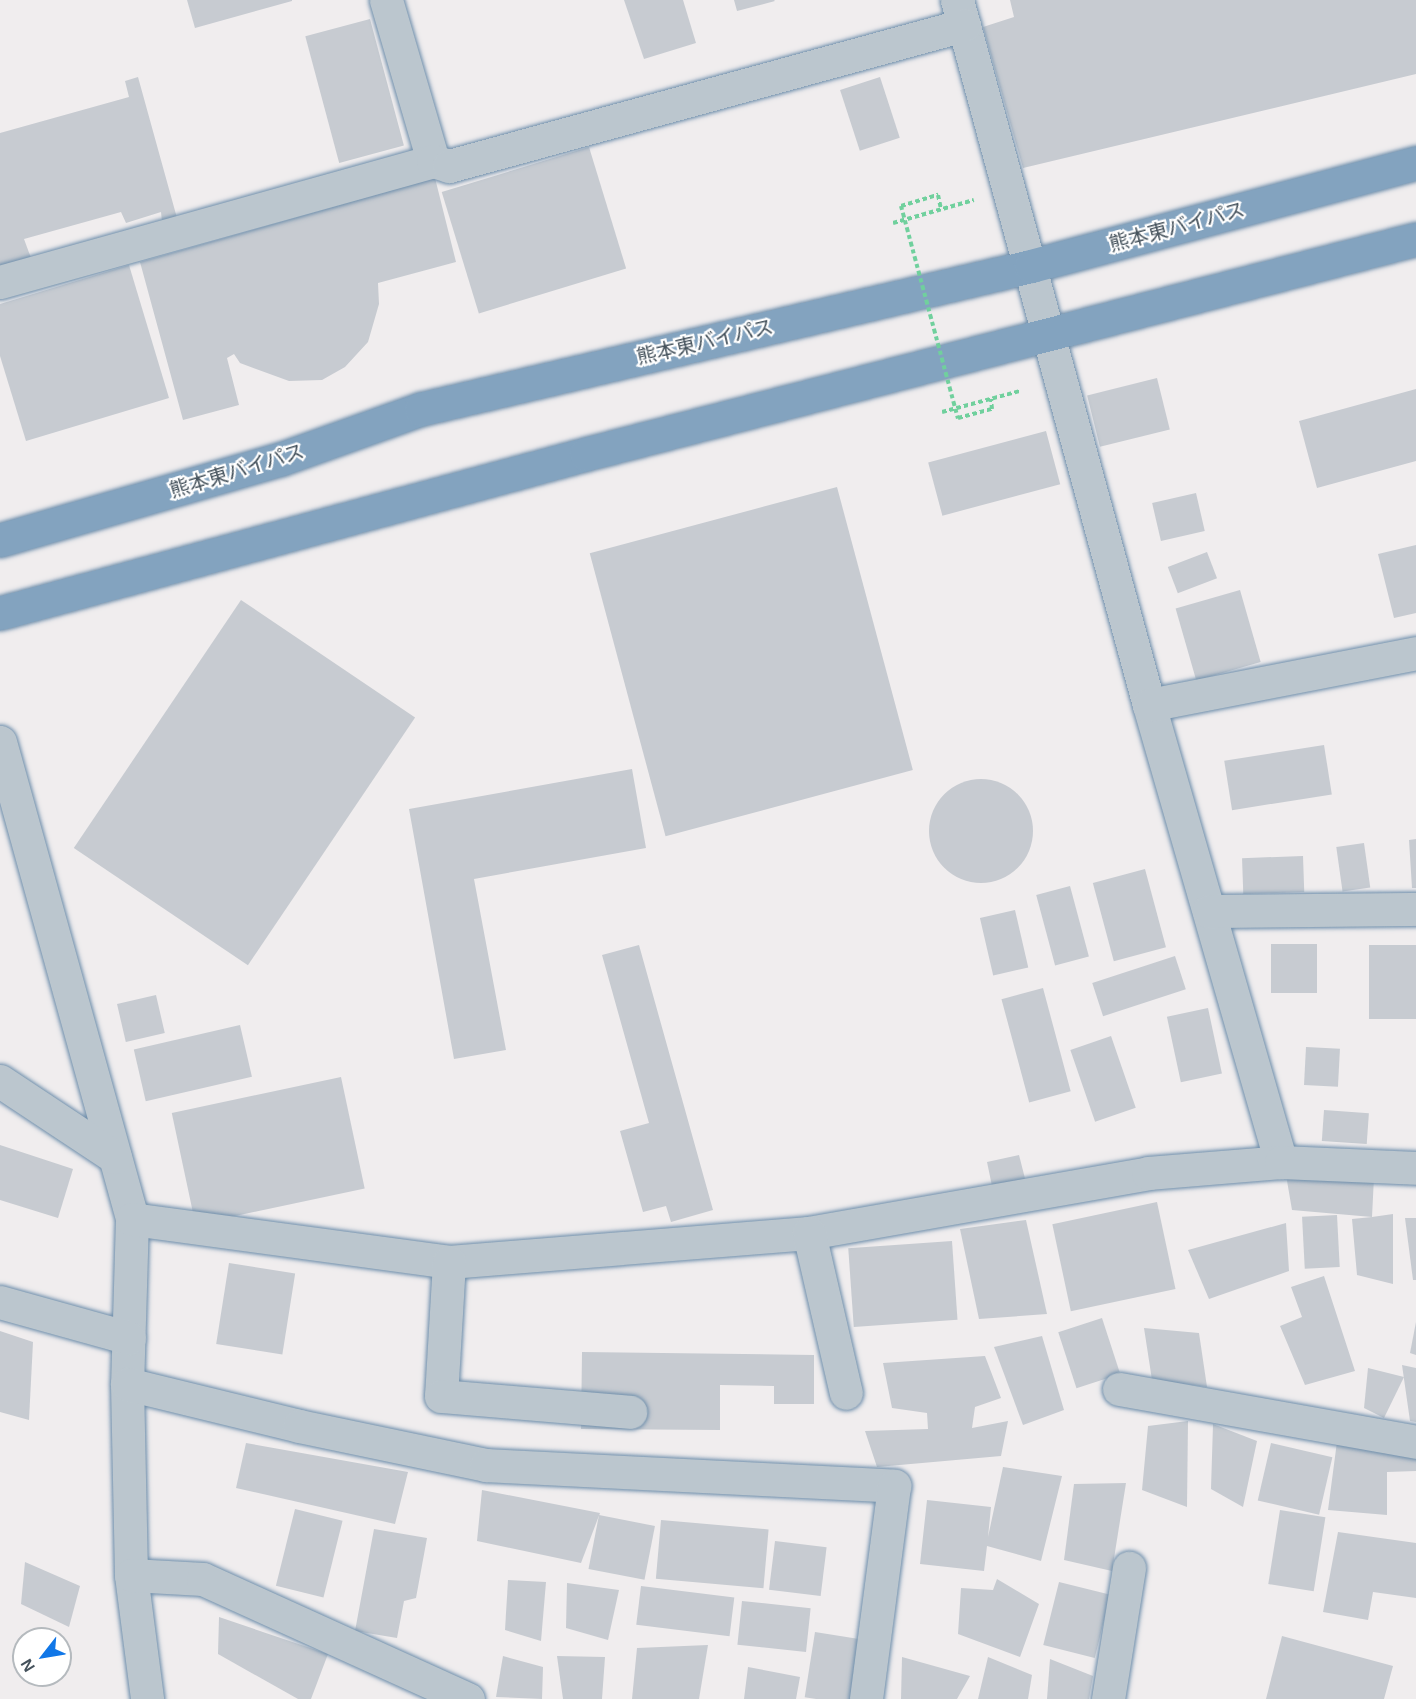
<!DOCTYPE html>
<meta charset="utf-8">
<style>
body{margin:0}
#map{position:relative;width:1416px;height:1699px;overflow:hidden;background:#f0edee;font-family:Arial,"Noto Sans JP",sans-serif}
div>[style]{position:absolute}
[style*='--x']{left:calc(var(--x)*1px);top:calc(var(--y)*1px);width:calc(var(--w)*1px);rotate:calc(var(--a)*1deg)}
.building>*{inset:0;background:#c7cbd1;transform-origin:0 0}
.round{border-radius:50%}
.path>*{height:4px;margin-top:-2px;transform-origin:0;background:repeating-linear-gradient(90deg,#70d09d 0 4.5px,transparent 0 7.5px)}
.roads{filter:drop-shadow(0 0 2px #6e8eab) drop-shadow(0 0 2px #6e8eab)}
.minor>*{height:33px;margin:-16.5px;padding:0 16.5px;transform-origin:16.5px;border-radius:16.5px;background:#bbc6ce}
.highway>*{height:33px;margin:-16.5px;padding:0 16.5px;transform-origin:16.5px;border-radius:16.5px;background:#83a3bf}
.path-bridge>*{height:4px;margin-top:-2px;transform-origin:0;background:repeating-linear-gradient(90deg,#70d09d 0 4.5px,transparent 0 7.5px)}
span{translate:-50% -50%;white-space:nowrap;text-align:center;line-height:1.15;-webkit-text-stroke:4.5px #fff;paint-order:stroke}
.street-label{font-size:20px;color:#45525c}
.north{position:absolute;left:12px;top:1627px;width:60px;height:60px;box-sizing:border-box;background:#fff;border:2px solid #b5babe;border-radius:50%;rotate:239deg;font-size:16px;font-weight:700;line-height:24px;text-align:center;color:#45525c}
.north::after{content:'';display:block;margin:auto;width:21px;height:27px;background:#1177e7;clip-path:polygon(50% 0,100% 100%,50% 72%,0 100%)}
</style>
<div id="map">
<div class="building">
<i style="clip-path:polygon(187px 0,292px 0,292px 1px,195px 28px)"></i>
<i style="clip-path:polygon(624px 0,683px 0,696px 43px,644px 59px)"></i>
<i style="clip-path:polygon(734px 0,774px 0,775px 1px,737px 11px)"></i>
<i style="clip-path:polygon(1010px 0,1416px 0,1416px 74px,1023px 168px,983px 27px,1014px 17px)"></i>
<i style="left:370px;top:19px;width:131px;height:67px;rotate:75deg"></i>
<i style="clip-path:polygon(138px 77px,177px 218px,162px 222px,161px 212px,126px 223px,121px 212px,24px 239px,31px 258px,0 266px,0 133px,129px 97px,125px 81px)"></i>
<i style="left:880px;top:77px;width:64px;height:42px;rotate:72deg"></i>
<i style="left:589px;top:147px;width:127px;height:154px;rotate:73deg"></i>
<i style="clip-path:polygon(435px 178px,456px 262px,378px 283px,379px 304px,368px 342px,345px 367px,322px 380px,289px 381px,240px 363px,234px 354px,227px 358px,239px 405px,183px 420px,140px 262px)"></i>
<i style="clip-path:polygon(129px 265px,169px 398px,26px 441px,0 356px,0 304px)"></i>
<i style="left:1157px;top:378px;width:53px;height:72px;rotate:76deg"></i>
<i style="clip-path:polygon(1416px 389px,1416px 461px,1317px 488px,1299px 421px)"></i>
<i style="left:1046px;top:431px;width:55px;height:122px;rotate:75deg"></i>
<i style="left:837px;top:487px;width:293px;height:256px;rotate:75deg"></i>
<i style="left:1196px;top:493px;width:39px;height:45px;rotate:77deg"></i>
<i style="clip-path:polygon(1416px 545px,1416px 613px,1394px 618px,1378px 554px)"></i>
<i style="left:1207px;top:552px;width:28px;height:42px;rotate:69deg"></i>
<i style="left:1240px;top:590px;width:75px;height:67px;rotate:74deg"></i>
<i style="left:241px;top:600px;width:210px;height:299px;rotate:34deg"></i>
<i style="left:1324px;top:745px;width:50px;height:101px;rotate:81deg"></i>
<i style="clip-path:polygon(632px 769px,646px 848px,474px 879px,506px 1050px,454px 1059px,409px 809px)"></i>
<i class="round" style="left:929px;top:779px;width:104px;height:104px"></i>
<i style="clip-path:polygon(1416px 839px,1416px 888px,1412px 888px,1409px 840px)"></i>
<i style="left:1364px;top:843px;width:45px;height:28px;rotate:82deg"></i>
<i style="left:1303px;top:856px;width:36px;height:61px;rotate:88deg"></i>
<i style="left:1145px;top:869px;width:81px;height:54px;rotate:75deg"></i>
<i style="left:1070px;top:886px;width:73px;height:35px;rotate:75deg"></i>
<i style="left:1015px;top:910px;width:59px;height:36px;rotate:77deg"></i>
<i style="left:1271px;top:944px;width:46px;height:49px"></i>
<i style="clip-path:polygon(639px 945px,713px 1210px,671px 1222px,666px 1206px,643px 1212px,620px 1131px,649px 1123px,602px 955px)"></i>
<i style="left:1416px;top:945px;width:74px;height:47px;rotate:90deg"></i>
<i style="left:1175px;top:956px;width:35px;height:87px;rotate:72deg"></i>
<i style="left:1043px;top:988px;width:107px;height:43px;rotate:75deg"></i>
<i style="left:156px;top:995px;width:39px;height:40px;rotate:77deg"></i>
<i style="left:1208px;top:1008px;width:67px;height:42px;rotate:78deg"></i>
<i style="left:240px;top:1025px;width:53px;height:109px;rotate:77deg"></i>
<i style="left:1111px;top:1036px;width:76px;height:43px;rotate:71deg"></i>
<i style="left:1306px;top:1047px;width:34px;height:38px;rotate:3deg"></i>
<i style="left:341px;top:1077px;width:114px;height:173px;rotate:78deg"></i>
<i style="left:1324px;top:1110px;width:45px;height:31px;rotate:4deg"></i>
<i style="clip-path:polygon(0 1145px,73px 1169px,58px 1218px,0 1200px)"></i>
<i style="clip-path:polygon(1019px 1155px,1029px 1194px,992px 1186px,987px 1162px)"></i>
<i style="clip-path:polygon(1286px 1175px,1374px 1177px,1372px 1217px,1393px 1214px,1393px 1284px,1357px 1275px,1352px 1219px,1372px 1217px,1292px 1210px)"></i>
<i style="left:1157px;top:1202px;width:89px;height:107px;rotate:78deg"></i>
<i style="left:1337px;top:1215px;width:52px;height:35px;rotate:87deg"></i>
<i style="clip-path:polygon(1405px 1218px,1416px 1218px,1416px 1280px,1413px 1280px)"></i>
<i style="clip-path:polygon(1026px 1220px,1047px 1314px,979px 1319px,960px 1229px)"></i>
<i style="clip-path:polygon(1286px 1223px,1289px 1271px,1209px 1299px,1188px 1250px)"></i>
<i style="left:952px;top:1241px;width:79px;height:104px;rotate:86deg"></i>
<i style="left:229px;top:1263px;width:67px;height:82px;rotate:9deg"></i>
<i style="clip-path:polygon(1324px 1276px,1355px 1371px,1305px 1385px,1280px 1326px,1302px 1317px,1291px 1287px)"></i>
<i style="left:1102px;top:1318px;width:59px;height:46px;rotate:72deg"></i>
<i style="clip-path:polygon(1416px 1322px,1416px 1355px,1410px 1353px)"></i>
<i style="clip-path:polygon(1144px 1328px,1199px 1333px,1207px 1387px,1152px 1380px)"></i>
<i style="clip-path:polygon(0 1331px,33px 1342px,29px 1420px,0 1412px)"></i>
<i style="clip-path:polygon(1042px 1336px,1064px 1410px,1023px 1425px,994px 1347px)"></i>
<i style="clip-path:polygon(582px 1352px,814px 1355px,814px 1404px,774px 1404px,774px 1386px,720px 1385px,720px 1430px,581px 1429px)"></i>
<i style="clip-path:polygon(985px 1356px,1001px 1398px,975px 1407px,972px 1428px,1008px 1421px,1001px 1456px,877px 1467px,865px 1431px,928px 1429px,927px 1413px,892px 1408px,883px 1363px)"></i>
<i style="clip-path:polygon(1402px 1365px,1416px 1368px,1416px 1422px,1410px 1421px)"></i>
<i style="clip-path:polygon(1368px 1368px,1404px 1377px,1384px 1418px,1364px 1408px)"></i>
<i style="clip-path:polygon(1188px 1421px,1187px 1507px,1142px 1490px,1148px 1426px)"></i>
<i style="clip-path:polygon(1213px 1424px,1257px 1441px,1243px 1507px,1211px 1489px)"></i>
<i style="clip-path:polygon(1338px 1434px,1416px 1442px,1416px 1471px,1387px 1472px,1387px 1515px,1328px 1510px)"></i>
<i style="clip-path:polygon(246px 1443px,408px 1472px,395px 1524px,236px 1488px)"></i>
<i style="left:1271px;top:1443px;width:63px;height:59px;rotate:13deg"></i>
<i style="clip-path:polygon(1003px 1467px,1062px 1476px,1041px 1561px,987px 1546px,984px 1571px,920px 1564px,927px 1500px,991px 1507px,988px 1537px)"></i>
<i style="clip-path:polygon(1126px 1483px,1112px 1571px,1064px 1560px,1074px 1484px)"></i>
<i style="clip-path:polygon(482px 1490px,600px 1513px,581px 1563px,477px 1541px)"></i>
<i style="left:295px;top:1509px;width:49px;height:79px;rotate:14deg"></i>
<i style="left:1280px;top:1510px;width:46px;height:75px;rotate:9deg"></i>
<i style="left:599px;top:1515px;width:57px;height:55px;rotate:11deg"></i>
<i style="left:661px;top:1520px;width:108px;height:59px;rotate:5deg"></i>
<i style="clip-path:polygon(374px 1529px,427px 1538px,416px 1598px,404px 1601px,397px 1638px,355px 1631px)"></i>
<i style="clip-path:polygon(1338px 1532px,1416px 1543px,1416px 1598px,1373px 1592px,1368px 1620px,1323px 1612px)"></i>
<i style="left:775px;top:1541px;width:52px;height:49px;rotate:7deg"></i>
<i style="clip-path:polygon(25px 1562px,80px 1586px,69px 1627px,21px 1604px)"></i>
<i style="clip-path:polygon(997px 1579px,1039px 1604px,1020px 1657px,958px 1634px,961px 1588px,993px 1590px)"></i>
<i style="clip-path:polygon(508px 1580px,546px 1582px,541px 1641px,505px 1630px)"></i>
<i style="left:1059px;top:1582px;width:53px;height:65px;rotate:14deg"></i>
<i style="clip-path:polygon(567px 1583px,619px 1590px,608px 1640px,566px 1628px)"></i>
<i style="left:641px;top:1586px;width:94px;height:39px;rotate:7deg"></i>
<i style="left:742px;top:1601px;width:69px;height:44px;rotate:6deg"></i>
<i style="clip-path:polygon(219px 1617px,328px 1654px,311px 1699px,298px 1699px,218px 1654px)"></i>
<i style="left:815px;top:1632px;width:54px;height:66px;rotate:9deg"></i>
<i style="clip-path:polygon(1282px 1636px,1393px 1666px,1384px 1699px,1266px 1699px)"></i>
<i style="clip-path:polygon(708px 1645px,699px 1699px,632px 1699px,637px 1648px)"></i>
<i style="clip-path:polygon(503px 1656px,543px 1667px,542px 1699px,496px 1697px)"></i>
<i style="clip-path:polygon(557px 1656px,605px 1657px,602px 1699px,563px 1699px)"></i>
<i style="clip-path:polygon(902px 1657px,970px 1676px,957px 1699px,901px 1699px)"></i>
<i style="clip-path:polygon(988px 1657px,1032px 1675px,1028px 1699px,978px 1699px)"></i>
<i style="clip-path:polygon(1050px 1659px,1093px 1676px,1089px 1699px,1047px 1699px)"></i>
<i style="clip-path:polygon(748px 1667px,800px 1677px,796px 1699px,744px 1699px)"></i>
</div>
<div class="path">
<i style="--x:901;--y:206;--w:39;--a:-17"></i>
<i style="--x:938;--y:195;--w:14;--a:78"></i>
<i style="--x:893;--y:223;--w:84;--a:-15.9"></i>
<i style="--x:942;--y:412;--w:81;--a:-15.1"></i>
<i style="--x:958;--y:418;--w:35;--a:-15"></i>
<i style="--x:992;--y:409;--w:10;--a:-96"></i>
</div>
<div class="roads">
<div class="minor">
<i style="--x:386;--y:0;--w:168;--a:73.7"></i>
<i style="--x:957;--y:0;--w:731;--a:74.77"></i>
<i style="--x:1149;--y:705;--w:476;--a:73.9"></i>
<i style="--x:0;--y:282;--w:450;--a:-15.6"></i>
<i style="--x:433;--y:161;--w:17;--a:17"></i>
<i style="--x:449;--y:166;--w:534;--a:-15.31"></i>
<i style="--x:1149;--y:705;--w:272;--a:-11"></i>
<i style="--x:0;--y:742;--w:495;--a:74.5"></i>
<i style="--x:132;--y:1219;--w:165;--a:91.7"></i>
<i style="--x:127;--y:1384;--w:191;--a:88.8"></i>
<i style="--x:131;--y:1575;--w:125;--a:82.6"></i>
<i style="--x:1209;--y:911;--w:207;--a:-0.6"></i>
<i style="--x:0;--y:1081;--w:138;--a:33.5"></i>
<i style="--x:132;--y:1219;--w:320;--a:7.7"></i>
<i style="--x:449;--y:1262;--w:361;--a:-4.6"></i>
<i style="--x:809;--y:1233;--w:344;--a:-10"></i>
<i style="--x:1148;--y:1173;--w:133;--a:-4.7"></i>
<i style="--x:1281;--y:1162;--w:135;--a:2.5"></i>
<i style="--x:809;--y:1233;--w:164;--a:77"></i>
<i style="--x:449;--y:1262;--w:134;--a:93.4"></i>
<i style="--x:441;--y:1396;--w:190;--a:4.8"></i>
<i style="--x:0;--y:1302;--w:134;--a:15.6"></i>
<i style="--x:127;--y:1384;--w:177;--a:13.7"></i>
<i style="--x:299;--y:1426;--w:191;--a:11.8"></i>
<i style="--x:486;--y:1465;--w:409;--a:2.9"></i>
<i style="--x:894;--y:1486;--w:215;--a:97.5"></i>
<i style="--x:1119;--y:1389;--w:302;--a:10.1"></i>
<i style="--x:131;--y:1575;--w:72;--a:3.2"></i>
<i style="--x:203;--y:1579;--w:291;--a:24.4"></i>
<i style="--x:1108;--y:1699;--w:133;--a:-80.9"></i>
</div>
<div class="highway">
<i style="--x:0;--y:540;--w:292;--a:-16.1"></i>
<i style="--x:281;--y:459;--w:149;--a:-19.7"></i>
<i style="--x:421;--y:409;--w:627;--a:-13.19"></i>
<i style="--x:1031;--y:266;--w:399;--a:-15"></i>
<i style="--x:0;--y:613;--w:607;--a:-15.18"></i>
<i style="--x:586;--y:454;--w:857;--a:-14.52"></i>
</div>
</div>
<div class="path-bridge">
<i style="--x:901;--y:206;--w:220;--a:75"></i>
</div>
<div class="street-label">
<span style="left:1177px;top:227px;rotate:-15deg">熊本東バイパス</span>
<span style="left:705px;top:342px;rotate:-13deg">熊本東バイパス</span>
<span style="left:237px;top:471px;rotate:-17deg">熊本東バイパス</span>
</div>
<div class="north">N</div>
</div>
